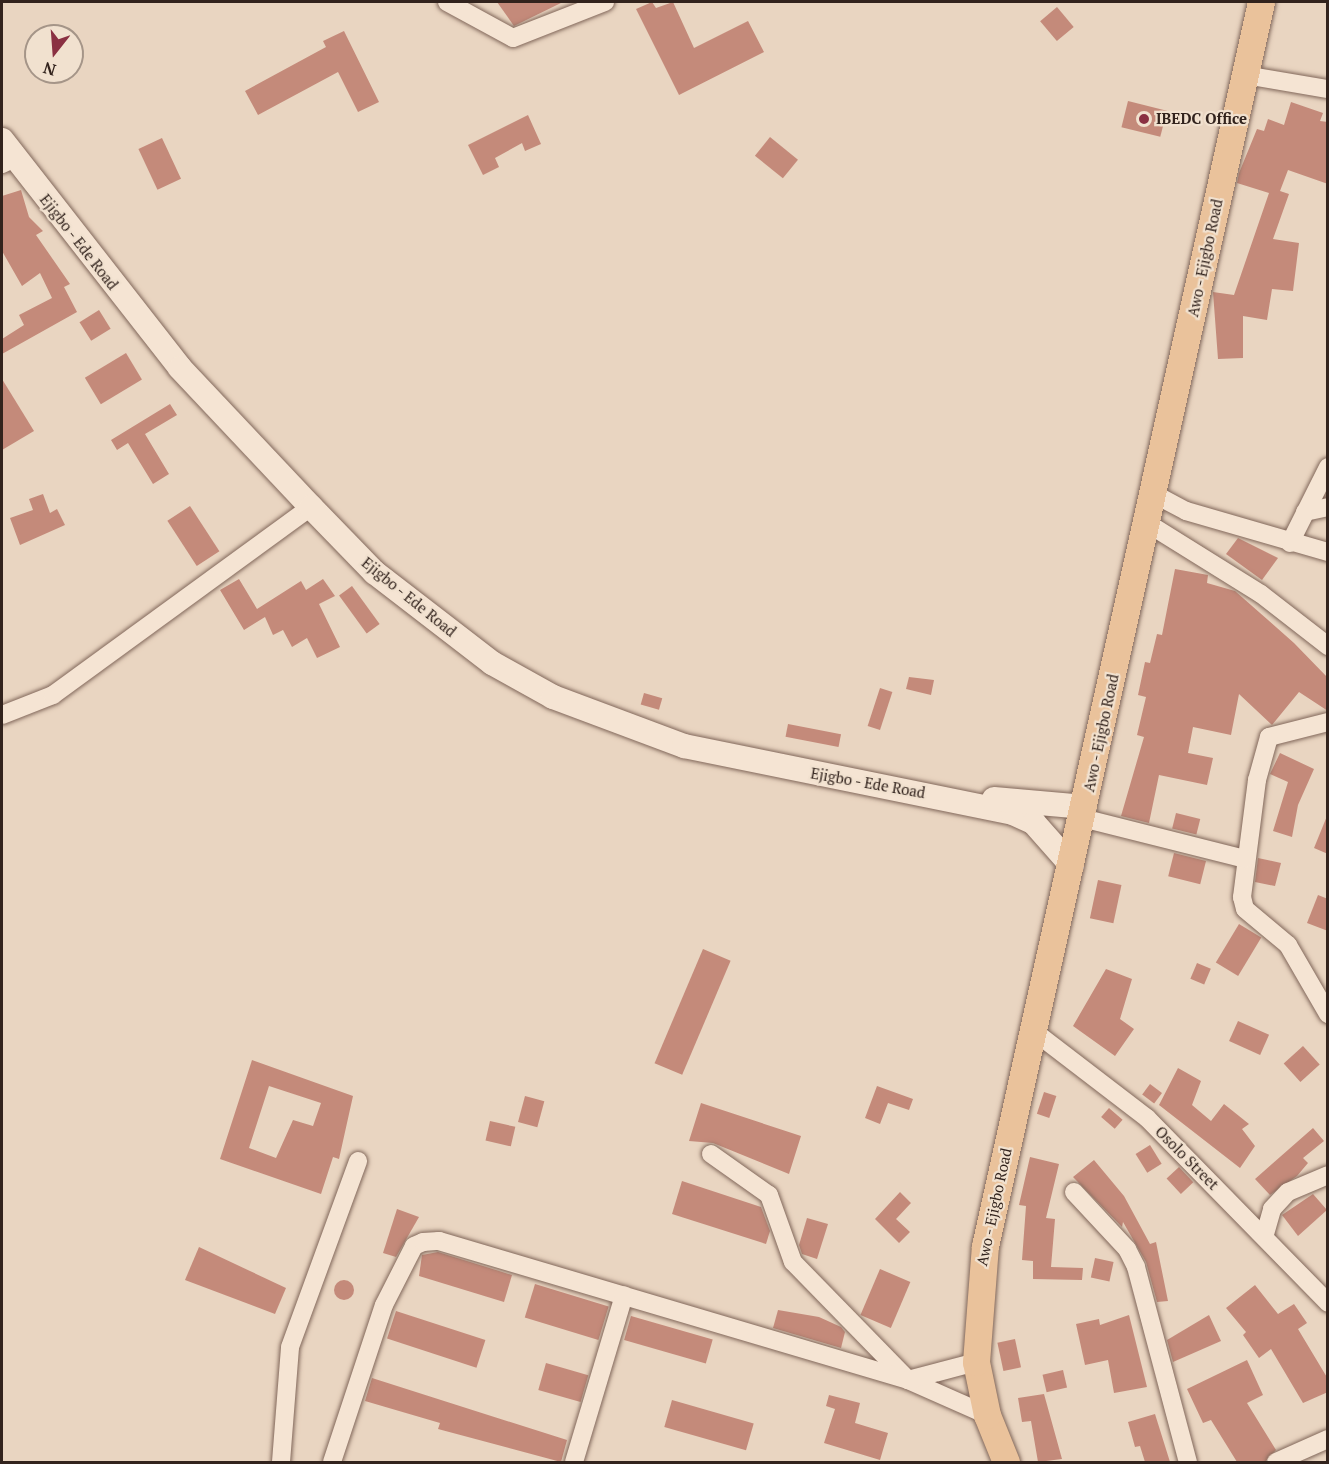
<!DOCTYPE html>
<style>
body{margin:0}
#map{position:relative;width:1329px;height:1464px;overflow:hidden;background:#e9d5c1;font-family:"PT Serif",serif}
div>[style]{position:absolute}
[style*='--x']{left:calc(var(--x)*1px);top:calc(var(--y)*1px);width:calc(var(--w)*1px);rotate:calc(var(--a)*1deg)}
.building>*{inset:0;background:#c48a7a;transform-origin:0 0}
.round{border-radius:50%}
.roads{filter:drop-shadow(0 0 2px #81675a) drop-shadow(0 0 2px #81675a)}
.street>*{height:18px;margin:-9px;padding:0 9px;transform-origin:9px;border-radius:9px;background:#f5e4d3}
.secondary>*{height:24px;margin:-12px;padding:0 12px;transform-origin:12px;border-radius:12px;background:#f5e4d3}
.primary>*{height:27px;margin:-13.5px;padding:0 13.5px;transform-origin:13.5px;border-radius:13.5px;background:#eac29b}
.dots>*{width:16px;height:16px;translate:-50% -50%;box-sizing:border-box;border:3px solid #f1e1cf;border-radius:50%}
span{translate:-50% -50%;white-space:nowrap;text-align:center;line-height:1.15;-webkit-text-stroke:4.5px #f1e1cf;paint-order:stroke}
.poi-label{font-size:15px;color:#32231d;font-weight:700}
.left{translate:0 -50%;text-align:left}
.street-label{font-size:15px;color:#32231d}
.frame{position:absolute;inset:0;border:3px solid #32231d;pointer-events:none}
.north{position:absolute;left:24px;top:24px;width:60px;height:60px;box-sizing:border-box;background:#f1e1cf;border:2px solid #a59588;border-radius:50%;rotate:197deg;font-size:16px;font-weight:700;line-height:24px;text-align:center;color:#32231d}
.north::after{content:'';display:block;margin:auto;width:21px;height:27px;background:#8a3042;clip-path:polygon(50% 0,100% 100%,50% 72%,0 100%)}
</style>
<div id="map">
<div class="building">
<i style="clip-path:polygon(497px 2px,563px 2px,514px 26px)"></i>
<i style="clip-path:polygon(652px 2px,656px 8px,673px 2px,694px 48px,748px 21px,764px 52px,679px 95px,636px 9px)"></i>
<i style="left:1057px;top:7px;width:26px;height:22px;rotate:50deg"></i>
<i style="clip-path:polygon(344px 31px,379px 102px,358px 112px,338px 72px,258px 115px,245px 91px,326px 47px,323px 41px)"></i>
<i style="left:1128px;top:101px;width:40px;height:27px;rotate:14deg"></i>
<i style="clip-path:polygon(1291px 102px,1323px 113px,1320px 121px,1328px 122px,1328px 184px,1288px 170px,1280px 191px,1289px 194px,1273px 239px,1299px 243px,1293px 291px,1272px 289px,1267px 320px,1243px 316px,1243px 358px,1218px 359px,1213px 292px,1234px 295px,1269px 193px,1237px 183px,1239px 173px,1257px 129px,1264px 131px,1268px 119px,1284px 125px)"></i>
<i style="clip-path:polygon(528px 115px,541px 144px,525px 151px,522px 143px,495px 158px,499px 167px,483px 175px,468px 145px)"></i>
<i style="left:770px;top:137px;width:36px;height:24px;rotate:39deg"></i>
<i style="left:162px;top:138px;width:45px;height:26px;rotate:65deg"></i>
<i style="clip-path:polygon(21px 190px,29px 217px,43px 231px,36px 235px,70px 284px,64px 287px,77px 312px,2px 354px,2px 339px,24px 325px,19px 315px,52px 298px,40px 273px,22px 286px,2px 251px,2px 196px)"></i>
<i style="left:99px;top:310px;width:22px;height:23px;rotate:58deg"></i>
<i style="left:126px;top:353px;width:31px;height:48px;rotate:59deg"></i>
<i style="clip-path:polygon(2px 379px,34px 431px,2px 450px)"></i>
<i style="clip-path:polygon(170px 404px,177px 415px,145px 434px,169px 474px,153px 484px,128px 443px,117px 450px,111px 440px)"></i>
<i style="clip-path:polygon(43px 494px,50px 513px,57px 509px,65px 525px,20px 545px,10px 518px,33px 510px,29px 499px)"></i>
<i style="left:190px;top:506px;width:54px;height:27px;rotate:57deg"></i>
<i style="clip-path:polygon(1238px 538px,1278px 558px,1262px 580px,1226px 554px)"></i>
<i style="clip-path:polygon(1175px 569px,1208px 575px,1207px 583px,1235px 591px,1294px 643px,1328px 678px,1328px 711px,1299px 692px,1272px 725px,1239px 694px,1231px 735px,1193px 727px,1188px 753px,1213px 758px,1207px 785px,1159px 775px,1149px 823px,1121px 816px,1144px 737px,1137px 735px,1146px 697px,1138px 695px,1145px 662px,1150px 663px,1157px 634px,1162px 635px)"></i>
<i style="clip-path:polygon(239px 579px,257px 609px,301px 581px,306px 590px,323px 579px,335px 596px,319px 604px,340px 647px,317px 658px,307px 638px,292px 647px,283px 630px,273px 635px,265px 617px,244px 630px,220px 590px)"></i>
<i style="left:352px;top:586px;width:47px;height:16px;rotate:54deg"></i>
<i style="clip-path:polygon(909px 677px,934px 680px,931px 695px,906px 689px)"></i>
<i style="left:880px;top:688px;width:13px;height:40px;rotate:18deg"></i>
<i style="left:644px;top:693px;width:19px;height:12px;rotate:16deg"></i>
<i style="left:788px;top:724px;width:54px;height:13px;rotate:11deg"></i>
<i style="clip-path:polygon(1280px 753px,1314px 769px,1298px 805px,1292px 837px,1273px 831px,1288px 782px,1270px 774px)"></i>
<i style="left:1176px;top:813px;width:25px;height:16px;rotate:14deg"></i>
<i style="clip-path:polygon(1327px 816px,1328px 816px,1328px 854px,1314px 848px)"></i>
<i style="left:1174px;top:853px;width:33px;height:24px;rotate:14deg"></i>
<i style="clip-path:polygon(1258px 858px,1281px 863px,1275px 886px,1255px 882px)"></i>
<i style="left:1098px;top:880px;width:24px;height:39px;rotate:12deg"></i>
<i style="clip-path:polygon(1318px 895px,1328px 899px,1328px 931px,1307px 923px)"></i>
<i style="left:1239px;top:924px;width:26px;height:45px;rotate:31deg"></i>
<i style="left:703px;top:949px;width:30px;height:124px;rotate:23deg"></i>
<i style="left:1197px;top:963px;width:15px;height:17px;rotate:23deg"></i>
<i style="clip-path:polygon(1106px 969px,1132px 979px,1120px 1019px,1134px 1029px,1115px 1056px,1073px 1026px)"></i>
<i style="left:1238px;top:1021px;width:34px;height:22px;rotate:24deg"></i>
<i style="left:1303px;top:1046px;width:25px;height:26px;rotate:48deg"></i>
<i style="clip-path:polygon(evenodd,252px 1060px,353px 1096px,339px 1159px,333px 1157px,321px 1194px,220px 1159px,252px 1060px,269px 1086px,321px 1103px,313px 1126px,293px 1120px,276px 1158px,249px 1148px,269px 1086px)"></i>
<i style="clip-path:polygon(1178px 1068px,1201px 1081px,1192px 1105px,1211px 1121px,1224px 1104px,1249px 1124px,1242px 1129px,1255px 1146px,1240px 1168px,1159px 1105px)"></i>
<i style="left:1150px;top:1084px;width:15px;height:13px;rotate:37deg"></i>
<i style="clip-path:polygon(877px 1086px,913px 1099px,909px 1110px,888px 1103px,880px 1124px,865px 1118px)"></i>
<i style="left:1044px;top:1092px;width:13px;height:23px;rotate:18deg"></i>
<i style="left:525px;top:1096px;width:20px;height:27px;rotate:15deg"></i>
<i style="clip-path:polygon(701px 1103px,801px 1136px,789px 1174px,713px 1143px,689px 1141px)"></i>
<i style="left:1109px;top:1108px;width:18px;height:12px;rotate:41deg"></i>
<i style="left:490px;top:1121px;width:26px;height:20px;rotate:13deg"></i>
<i style="clip-path:polygon(1313px 1128px,1324px 1141px,1303px 1158px,1308px 1163px,1297px 1176px,1270px 1195px,1255px 1179px)"></i>
<i style="left:1150px;top:1145px;width:22px;height:17px;rotate:58deg"></i>
<i style="clip-path:polygon(1030px 1157px,1059px 1164px,1046px 1218px,1055px 1219px,1051px 1267px,1083px 1268px,1082px 1280px,1033px 1279px,1033px 1261px,1022px 1260px,1026px 1206px,1019px 1205px)"></i>
<i style="clip-path:polygon(1094px 1160px,1124px 1196px,1150px 1244px,1156px 1242px,1168px 1301px,1157px 1302px,1146px 1262px,1123px 1222px,1122px 1227px,1073px 1177px)"></i>
<i style="left:1179px;top:1167px;width:21px;height:17px;rotate:47deg"></i>
<i style="clip-path:polygon(682px 1181px,761px 1207px,770px 1231px,766px 1244px,672px 1214px)"></i>
<i style="clip-path:polygon(900px 1192px,911px 1203px,896px 1219px,910px 1232px,899px 1243px,875px 1219px)"></i>
<i style="clip-path:polygon(1313px 1194px,1327px 1210px,1298px 1236px,1282px 1215px)"></i>
<i style="clip-path:polygon(397px 1209px,419px 1217px,396px 1257px,383px 1253px)"></i>
<i style="clip-path:polygon(807px 1218px,828px 1224px,817px 1259px,802px 1254px,799px 1245px)"></i>
<i style="clip-path:polygon(199px 1247px,286px 1288px,275px 1314px,185px 1280px)"></i>
<i style="clip-path:polygon(438px 1252px,512px 1275px,504px 1302px,419px 1276px,422px 1255px)"></i>
<i style="left:1095px;top:1258px;width:19px;height:20px;rotate:12deg"></i>
<i style="left:880px;top:1269px;width:33px;height:50px;rotate:23deg"></i>
<i class="round" style="left:334px;top:1280px;width:20px;height:20px"></i>
<i style="left:535px;top:1284px;width:77px;height:35px;rotate:17deg"></i>
<i style="clip-path:polygon(1255px 1285px,1278px 1314px,1294px 1304px,1307px 1323px,1298px 1329px,1328px 1379px,1328px 1392px,1303px 1403px,1271px 1349px,1259px 1358px,1243px 1335px,1246px 1332px,1226px 1308px)"></i>
<i style="clip-path:polygon(778px 1310px,819px 1317px,841px 1327px,845px 1332px,841px 1348px,773px 1328px)"></i>
<i style="left:396px;top:1311px;width:94px;height:29px;rotate:18deg"></i>
<i style="clip-path:polygon(1129px 1315px,1147px 1387px,1114px 1393px,1108px 1360px,1085px 1365px,1076px 1324px,1099px 1319px,1100px 1325px)"></i>
<i style="clip-path:polygon(1209px 1315px,1221px 1341px,1173px 1362px,1167px 1340px)"></i>
<i style="left:631px;top:1316px;width:85px;height:25px;rotate:16deg"></i>
<i style="left:1015px;top:1339px;width:29px;height:18px;rotate:78deg"></i>
<i style="clip-path:polygon(1247px 1360px,1263px 1395px,1247px 1403px,1276px 1450px,1265px 1462px,1237px 1462px,1211px 1420px,1203px 1423px,1187px 1389px)"></i>
<i style="left:546px;top:1363px;width:44px;height:28px;rotate:16deg"></i>
<i style="left:1063px;top:1370px;width:18px;height:21px;rotate:77deg"></i>
<i style="clip-path:polygon(372px 1378px,567px 1440px,561px 1462px,438px 1429px,440px 1423px,365px 1401px)"></i>
<i style="clip-path:polygon(1044px 1394px,1062px 1459px,1038px 1462px,1031px 1421px,1022px 1422px,1018px 1398px)"></i>
<i style="clip-path:polygon(829px 1395px,860px 1403px,855px 1423px,888px 1433px,880px 1460px,824px 1443px,835px 1409px,826px 1406px)"></i>
<i style="left:672px;top:1400px;width:85px;height:28px;rotate:16deg"></i>
<i style="clip-path:polygon(1155px 1414px,1170px 1462px,1145px 1462px,1140px 1446px,1135px 1447px,1128px 1422px)"></i>
</div>
<div class="roads">
<div class="street">
<i style="--x:447;--y:2;--w:75;--a:28.6"></i>
<i style="--x:513;--y:38;--w:99;--a:-21.4"></i>
<i style="--x:1245;--y:75;--w:84;--a:9.6"></i>
<i style="--x:2;--y:164;--w:14;--a:-25"></i>
<i style="--x:1154;--y:494;--w:36;--a:28"></i>
<i style="--x:1186;--y:511;--w:148;--a:16.1"></i>
<i style="--x:1305;--y:512;--w:24;--a:-12"></i>
<i style="--x:1147;--y:523;--w:134;--a:31.9"></i>
<i style="--x:1261;--y:594;--w:85;--a:37.8"></i>
<i style="--x:1290;--y:543;--w:85;--a:-63.4"></i>
<i style="--x:2;--y:715;--w:55;--a:-21.4"></i>
<i style="--x:53;--y:695;--w:319;--a:-36.1"></i>
<i style="--x:1328;--y:722;--w:61;--a:165.7"></i>
<i style="--x:1269;--y:737;--w:45;--a:105.6"></i>
<i style="--x:1257;--y:780;--w:118;--a:97.3"></i>
<i style="--x:1242;--y:897;--w:12;--a:76"></i>
<i style="--x:1245;--y:909;--w:56;--a:39.9"></i>
<i style="--x:1288;--y:945;--w:80;--a:59.9"></i>
<i style="--x:1082;--y:818;--w:168;--a:14.1"></i>
<i style="--x:1031;--y:1029;--w:146;--a:37.5"></i>
<i style="--x:1147;--y:1118;--w:259;--a:45.6"></i>
<i style="--x:711;--y:1154;--w:71;--a:35.3"></i>
<i style="--x:769;--y:1195;--w:71;--a:70.3"></i>
<i style="--x:793;--y:1262;--w:165;--a:45.7"></i>
<i style="--x:908;--y:1380;--w:86;--a:23.9"></i>
<i style="--x:1074;--y:1192;--w:78;--a:47.1"></i>
<i style="--x:1127;--y:1249;--w:20;--a:63"></i>
<i style="--x:1136;--y:1267;--w:202;--a:75.1"></i>
<i style="--x:1265;--y:1234;--w:26;--a:-74"></i>
<i style="--x:1272;--y:1209;--w:23;--a:-47"></i>
<i style="--x:1288;--y:1192;--w:43;--a:-23"></i>
<i style="--x:281;--y:1462;--w:115;--a:-85.5"></i>
<i style="--x:290;--y:1347;--w:198;--a:-69.9"></i>
<i style="--x:332;--y:1462;--w:165;--a:-71.7"></i>
<i style="--x:384;--y:1305;--w:66;--a:-63"></i>
<i style="--x:414;--y:1246;--w:10;--a:-24"></i>
<i style="--x:423;--y:1242;--w:16;--a:-4"></i>
<i style="--x:439;--y:1241;--w:489;--a:16.5"></i>
<i style="--x:908;--y:1380;--w:70;--a:-14.8"></i>
<i style="--x:574;--y:1462;--w:174;--a:-73.3"></i>
<i style="--x:1276;--y:1462;--w:57;--a:-23.9"></i>
</div>
<div class="secondary">
<i style="--x:2;--y:140;--w:289;--a:52"></i>
<i style="--x:180;--y:368;--w:191;--a:46.7"></i>
<i style="--x:311;--y:507;--w:91;--a:45.9"></i>
<i style="--x:374;--y:572;--w:149;--a:37.6"></i>
<i style="--x:492;--y:663;--w:70;--a:29.1"></i>
<i style="--x:553;--y:697;--w:140;--a:20.5"></i>
<i style="--x:684;--y:746;--w:336;--a:11.5"></i>
<i style="--x:1013;--y:813;--w:23;--a:25"></i>
<i style="--x:1034;--y:823;--w:57;--a:48.5"></i>
<i style="--x:994;--y:799;--w:91;--a:5"></i>
</div>
<div class="primary">
<i style="--x:1006;--y:1462;--w:51;--a:-112"></i>
<i style="--x:987;--y:1415;--w:54;--a:-101.7"></i>
<i style="--x:976;--y:1362;--w:116;--a:-85.6"></i>
<i style="--x:985;--y:1246;--w:1274;--a:-77.49"></i>
</div>
</div>
<div class="dots">
<i style="left:1144px;top:119px;background:#8a3042"></i>
</div>
<div class="poi-label">
<span class="left" style="left:1156px;top:119px">IBEDC Office</span>
</div>
<div class="street-label">
<span style="left:79px;top:242px;rotate:52deg">Ejigbo - Ede Road</span>
<span style="left:1205px;top:258px;rotate:-78deg">Awo - Ejigbo Road</span>
<span style="left:409px;top:597px;rotate:39deg">Ejigbo - Ede Road</span>
<span style="left:1101px;top:733px;rotate:-78deg">Awo - Ejigbo Road</span>
<span style="left:868px;top:783px;rotate:10deg">Ejigbo - Ede Road</span>
<span style="left:1187px;top:1158px;rotate:45deg">Osolo Street</span>
<span style="left:994px;top:1207px;rotate:-78deg">Awo - Ejigbo Road</span>
</div>
<div class="frame"></div>
<div class="north">N</div>
</div>
